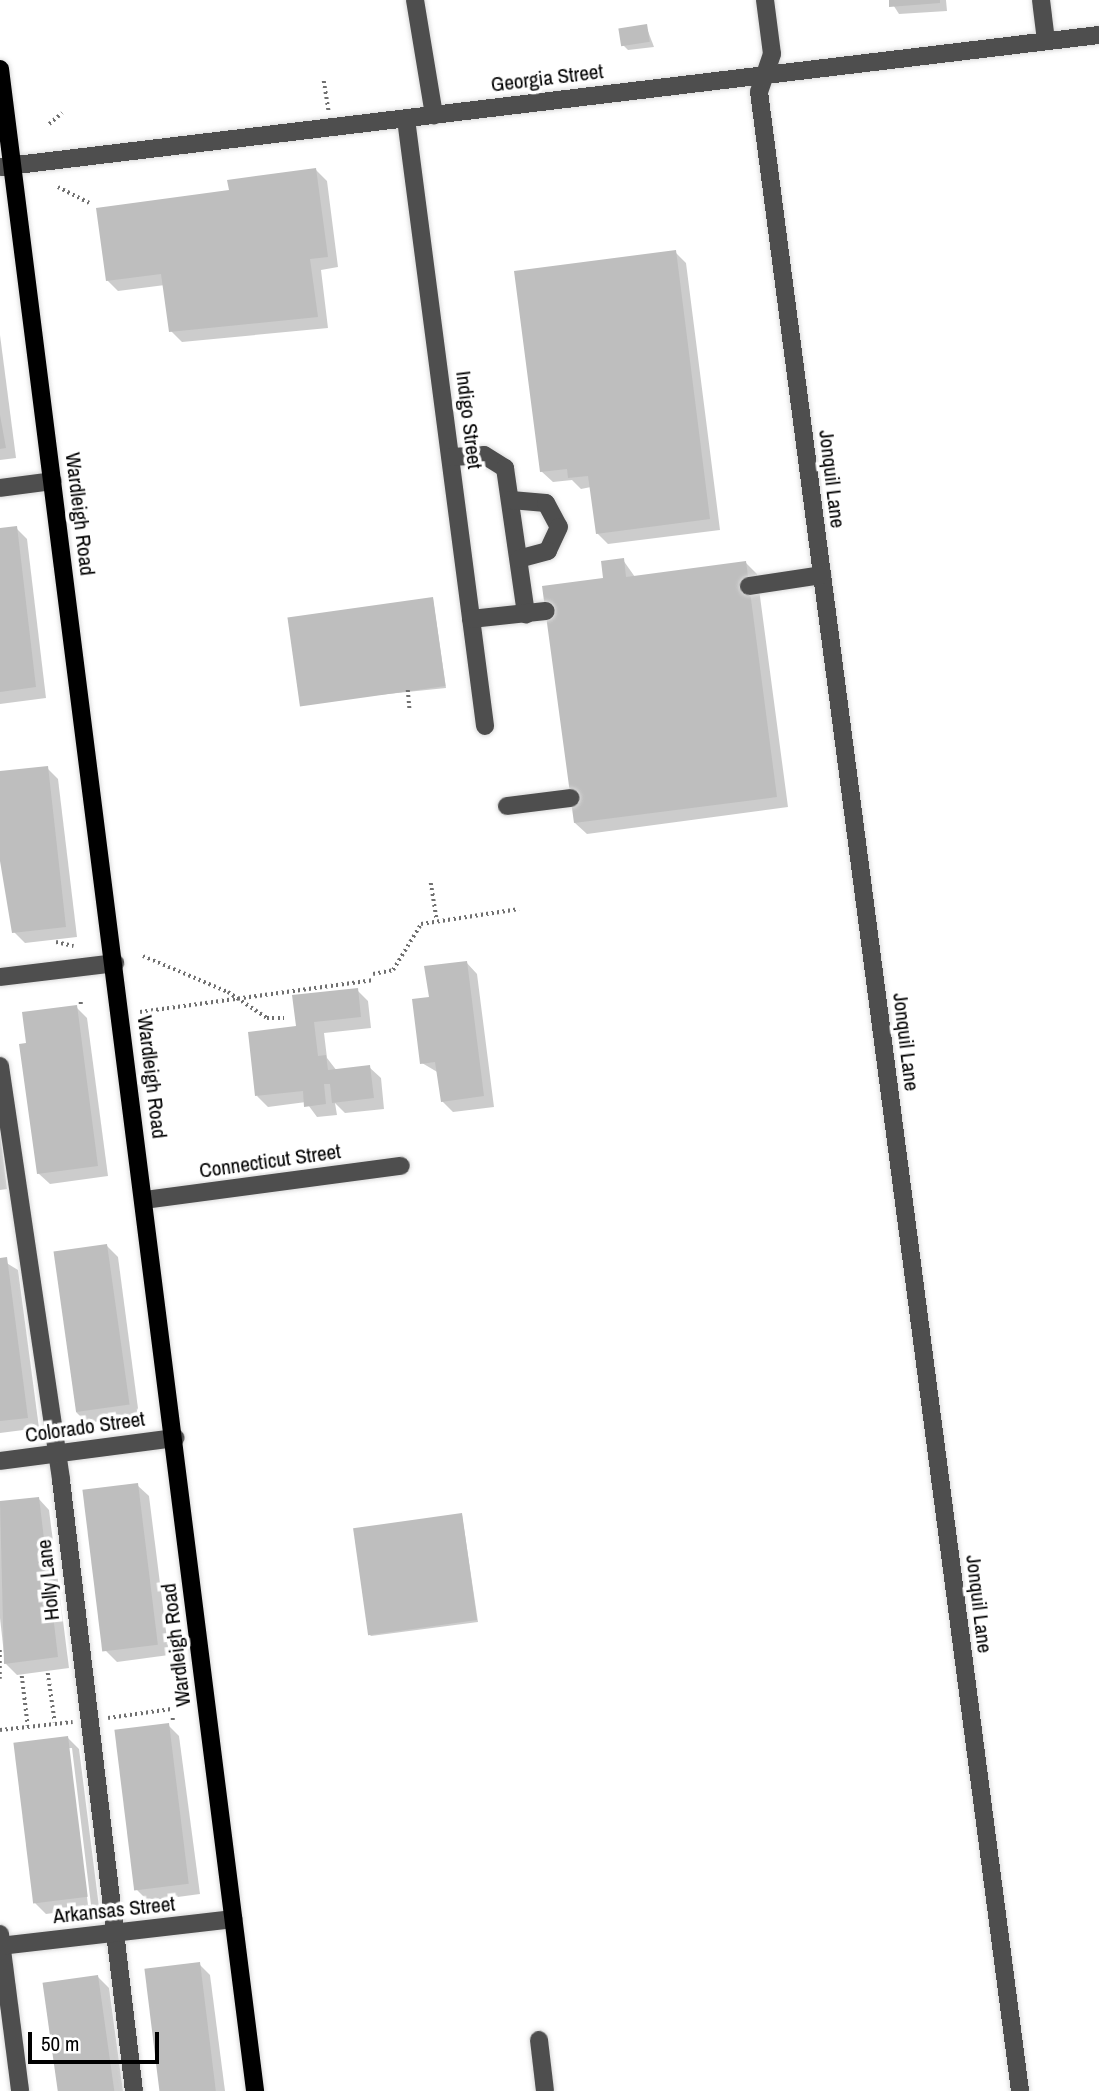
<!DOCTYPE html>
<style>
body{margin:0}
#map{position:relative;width:1099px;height:2091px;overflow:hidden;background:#fff;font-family:"Archivo Narrow",sans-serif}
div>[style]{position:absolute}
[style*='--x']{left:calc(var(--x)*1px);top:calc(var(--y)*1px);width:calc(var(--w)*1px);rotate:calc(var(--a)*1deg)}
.shadow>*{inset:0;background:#0003}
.building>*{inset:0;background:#bebebe;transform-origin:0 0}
.path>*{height:3.5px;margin-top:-1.75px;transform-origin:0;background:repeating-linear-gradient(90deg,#707070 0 2px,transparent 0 5.5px)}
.roads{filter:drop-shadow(0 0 2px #dbdbdb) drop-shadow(0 0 2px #dbdbdb)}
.minor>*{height:18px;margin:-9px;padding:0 9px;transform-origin:9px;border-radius:9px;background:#4e4e4e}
.major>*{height:18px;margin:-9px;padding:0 9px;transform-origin:9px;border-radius:9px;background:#000}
span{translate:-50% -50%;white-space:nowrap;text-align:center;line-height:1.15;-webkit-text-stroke:7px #fff;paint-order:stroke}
.street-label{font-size:21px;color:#000}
.scale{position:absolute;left:28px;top:2032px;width:131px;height:32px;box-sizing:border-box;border:4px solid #000;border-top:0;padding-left:9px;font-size:21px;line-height:24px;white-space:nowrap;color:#000;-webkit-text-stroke:5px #fff;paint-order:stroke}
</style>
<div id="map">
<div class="shadow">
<i style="clip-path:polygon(890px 0,946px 0,947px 11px,899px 14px)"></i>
<i style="clip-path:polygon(646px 26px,654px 47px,628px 50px,623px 45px)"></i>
<i style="clip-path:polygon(316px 170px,327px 181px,338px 267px,321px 270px,328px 328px,182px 342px,171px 331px,165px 285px,118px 291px,107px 280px,230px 191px)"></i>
<i style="clip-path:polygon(675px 252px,686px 263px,720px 530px,608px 544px,597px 533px,591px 487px,581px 489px,572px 480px,553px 482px,541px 471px)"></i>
<i style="clip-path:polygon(0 335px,16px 458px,0 460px)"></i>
<i style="clip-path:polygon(16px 528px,27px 539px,46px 698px,0 704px,0 530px)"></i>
<i style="clip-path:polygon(623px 560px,635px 577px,746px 563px,757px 574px,788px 807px,587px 834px,575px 823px,605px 580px)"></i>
<i style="clip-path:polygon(433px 599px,446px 688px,300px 703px)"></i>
<i style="clip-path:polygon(47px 768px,58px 779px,77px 937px,25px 943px,14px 932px,0 773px)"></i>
<i style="clip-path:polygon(466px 962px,477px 974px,494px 1107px,453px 1112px,442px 1101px,439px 1073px,422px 1063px)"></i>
<i style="clip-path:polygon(357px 990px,368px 1001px,371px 1028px,324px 1033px,327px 1058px,337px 1071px,369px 1067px,381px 1078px,384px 1109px,345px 1113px,335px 1103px,337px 1115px,317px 1117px,306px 1102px,268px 1107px,257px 1096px,298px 1028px)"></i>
<i style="clip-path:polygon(76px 1007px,87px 1018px,108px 1176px,50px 1184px,38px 1173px,28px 1045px)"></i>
<i style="clip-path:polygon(0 1134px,7px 1189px,0 1190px)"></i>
<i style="clip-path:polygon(107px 1246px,118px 1257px,139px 1416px,87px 1423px,76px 1412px)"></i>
<i style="clip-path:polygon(0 1259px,18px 1270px,39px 1428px,0 1433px)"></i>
<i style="clip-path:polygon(137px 1485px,149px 1496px,169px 1655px,117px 1662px,106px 1651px)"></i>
<i style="clip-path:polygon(38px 1498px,49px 1510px,69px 1668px,17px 1675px,5px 1663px,0 1618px,0 1503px)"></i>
<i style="clip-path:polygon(462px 1515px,478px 1622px,371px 1636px,369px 1634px)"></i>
<i style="clip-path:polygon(168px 1725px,179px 1736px,200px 1894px,148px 1901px,137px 1890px)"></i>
<i style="clip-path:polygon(evenodd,68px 1738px,79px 1749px,99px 1907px,46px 1914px,35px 1903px,68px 1738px,68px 1748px,72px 1748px,91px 1905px,88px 1905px,68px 1748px)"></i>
<i style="clip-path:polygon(199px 1964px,210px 1975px,225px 2091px,162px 2091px)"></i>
<i style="clip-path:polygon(98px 1977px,109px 1988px,123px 2091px,59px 2091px)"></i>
</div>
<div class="building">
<i style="clip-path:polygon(889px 0,940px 0,940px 3px,889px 7px)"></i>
<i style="left:647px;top:24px;width:18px;height:29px;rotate:81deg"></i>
<i style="clip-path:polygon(316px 168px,328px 257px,310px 259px,318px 317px,169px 332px,161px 274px,106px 281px,96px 208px,229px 190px,227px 180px)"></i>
<i style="clip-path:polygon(676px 250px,710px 519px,596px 534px,588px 476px,568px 478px,567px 469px,540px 472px,514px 271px)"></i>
<i style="clip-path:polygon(0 415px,6px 448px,0 449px)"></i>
<i style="clip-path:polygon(17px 526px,36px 687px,0 692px,0 528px)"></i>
<i style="clip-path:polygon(624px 558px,626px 577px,746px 561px,777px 797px,574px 823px,542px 586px,603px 578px,601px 561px)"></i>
<i style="left:433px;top:597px;width:90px;height:147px;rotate:82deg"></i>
<i style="clip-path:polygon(48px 766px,66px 927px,12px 933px,0 861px,0 771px)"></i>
<i style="clip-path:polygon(467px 961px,484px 1096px,441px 1102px,435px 1062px,420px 1064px,412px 999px,429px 997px,424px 966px)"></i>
<i style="clip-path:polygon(358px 988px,361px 1017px,314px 1022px,318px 1056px,326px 1055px,328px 1070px,370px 1065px,374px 1098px,332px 1103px,330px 1084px,324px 1084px,326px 1104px,304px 1107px,303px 1091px,255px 1096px,248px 1032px,296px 1026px,292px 995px)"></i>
<i style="clip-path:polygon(77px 1005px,98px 1166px,37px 1174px,19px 1044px,26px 1043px,22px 1012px)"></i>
<i style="left:107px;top:1244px;width:162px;height:54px;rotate:82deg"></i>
<i style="clip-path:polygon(7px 1257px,28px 1418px,0 1421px,0 1258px)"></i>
<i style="left:138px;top:1483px;width:163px;height:56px;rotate:83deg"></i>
<i style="clip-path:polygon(39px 1497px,58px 1657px,4px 1664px,0 1501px)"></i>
<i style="left:462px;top:1513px;width:108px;height:110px;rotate:82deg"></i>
<i style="left:169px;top:1723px;width:162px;height:55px;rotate:83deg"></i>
<i style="left:68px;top:1736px;width:162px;height:55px;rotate:83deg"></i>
<i style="left:200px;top:1962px;width:130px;height:56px;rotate:83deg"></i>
<i style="left:98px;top:1975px;width:117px;height:56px;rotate:82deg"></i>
</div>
<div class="path">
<i style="--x:324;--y:81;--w:31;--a:81"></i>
<i style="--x:49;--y:124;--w:17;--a:-40"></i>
<i style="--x:58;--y:187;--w:35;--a:27"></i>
<i style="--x:408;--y:690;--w:22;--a:85"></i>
<i style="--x:431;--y:883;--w:38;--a:81"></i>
<i style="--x:56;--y:942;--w:18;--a:13"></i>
<i style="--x:143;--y:956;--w:92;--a:23"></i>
<i style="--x:228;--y:992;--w:47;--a:33.7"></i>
<i style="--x:267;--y:1018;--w:17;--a:0"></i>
<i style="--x:373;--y:974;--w:20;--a:-11"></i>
<i style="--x:393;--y:970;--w:54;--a:-58.7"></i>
<i style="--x:421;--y:924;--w:99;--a:-8.7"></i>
<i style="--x:81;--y:1002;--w:4;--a:90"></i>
<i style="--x:140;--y:1012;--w:236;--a:-7.8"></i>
<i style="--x:0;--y:1650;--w:29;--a:90"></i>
<i style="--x:48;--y:1673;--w:50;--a:82"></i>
<i style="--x:22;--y:1676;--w:50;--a:83.2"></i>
<i style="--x:108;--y:1718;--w:64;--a:-8.1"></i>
<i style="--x:173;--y:1718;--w:5;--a:90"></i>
<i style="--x:0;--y:1730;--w:73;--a:-6.3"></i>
</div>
<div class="roads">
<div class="minor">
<i style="--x:415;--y:0;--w:117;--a:80.6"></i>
<i style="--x:765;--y:0;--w:54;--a:82.6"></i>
<i style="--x:772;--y:54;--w:40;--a:108.9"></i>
<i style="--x:759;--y:92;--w:2016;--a:82.56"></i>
<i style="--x:1041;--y:0;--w:41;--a:83"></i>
<i style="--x:406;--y:119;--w:612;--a:82.58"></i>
<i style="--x:0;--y:167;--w:1107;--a:-6.85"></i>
<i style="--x:451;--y:457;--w:33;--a:-3"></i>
<i style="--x:484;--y:455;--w:25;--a:32"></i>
<i style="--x:505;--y:468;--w:148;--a:81.8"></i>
<i style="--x:0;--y:488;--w:53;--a:-7.5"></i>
<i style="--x:511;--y:500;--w:35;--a:5"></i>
<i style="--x:546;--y:503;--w:27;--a:62"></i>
<i style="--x:559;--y:527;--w:26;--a:115"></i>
<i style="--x:548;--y:551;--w:30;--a:165"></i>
<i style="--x:749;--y:586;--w:74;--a:-8.6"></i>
<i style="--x:471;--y:619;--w:75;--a:-6.1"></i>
<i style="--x:507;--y:806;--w:64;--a:-7.2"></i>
<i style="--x:0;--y:977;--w:116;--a:-6.9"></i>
<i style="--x:0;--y:1066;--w:418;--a:81.6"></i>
<i style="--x:61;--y:1480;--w:615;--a:83.19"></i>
<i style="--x:145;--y:1200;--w:258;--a:-7.6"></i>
<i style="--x:0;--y:1461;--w:177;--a:-7.5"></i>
<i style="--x:0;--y:1934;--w:158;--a:82.7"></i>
<i style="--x:0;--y:1946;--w:235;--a:-6.6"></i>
<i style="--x:539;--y:2040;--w:51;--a:83.3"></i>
</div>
<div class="major">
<i style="--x:0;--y:69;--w:2038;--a:82.81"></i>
</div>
</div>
<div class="street-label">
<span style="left:547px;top:78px;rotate:-7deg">Georgia Street</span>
<span style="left:469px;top:420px;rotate:83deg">Indigo Street</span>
<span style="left:832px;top:479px;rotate:83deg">Jonquil Lane</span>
<span style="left:80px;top:514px;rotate:83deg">Wardleigh Road</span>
<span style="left:906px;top:1042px;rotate:83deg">Jonquil Lane</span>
<span style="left:152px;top:1077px;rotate:83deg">Wardleigh Road</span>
<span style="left:270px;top:1161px;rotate:-8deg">Connecticut Street</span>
<span style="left:85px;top:1427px;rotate:-8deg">Colorado Street</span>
<span style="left:48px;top:1580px;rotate:-96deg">Holly Lane</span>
<span style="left:979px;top:1604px;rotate:83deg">Jonquil Lane</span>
<span style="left:176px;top:1645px;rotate:-97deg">Wardleigh Road</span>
<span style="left:114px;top:1910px;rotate:-6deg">Arkansas Street</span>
</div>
<div class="scale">50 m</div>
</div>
